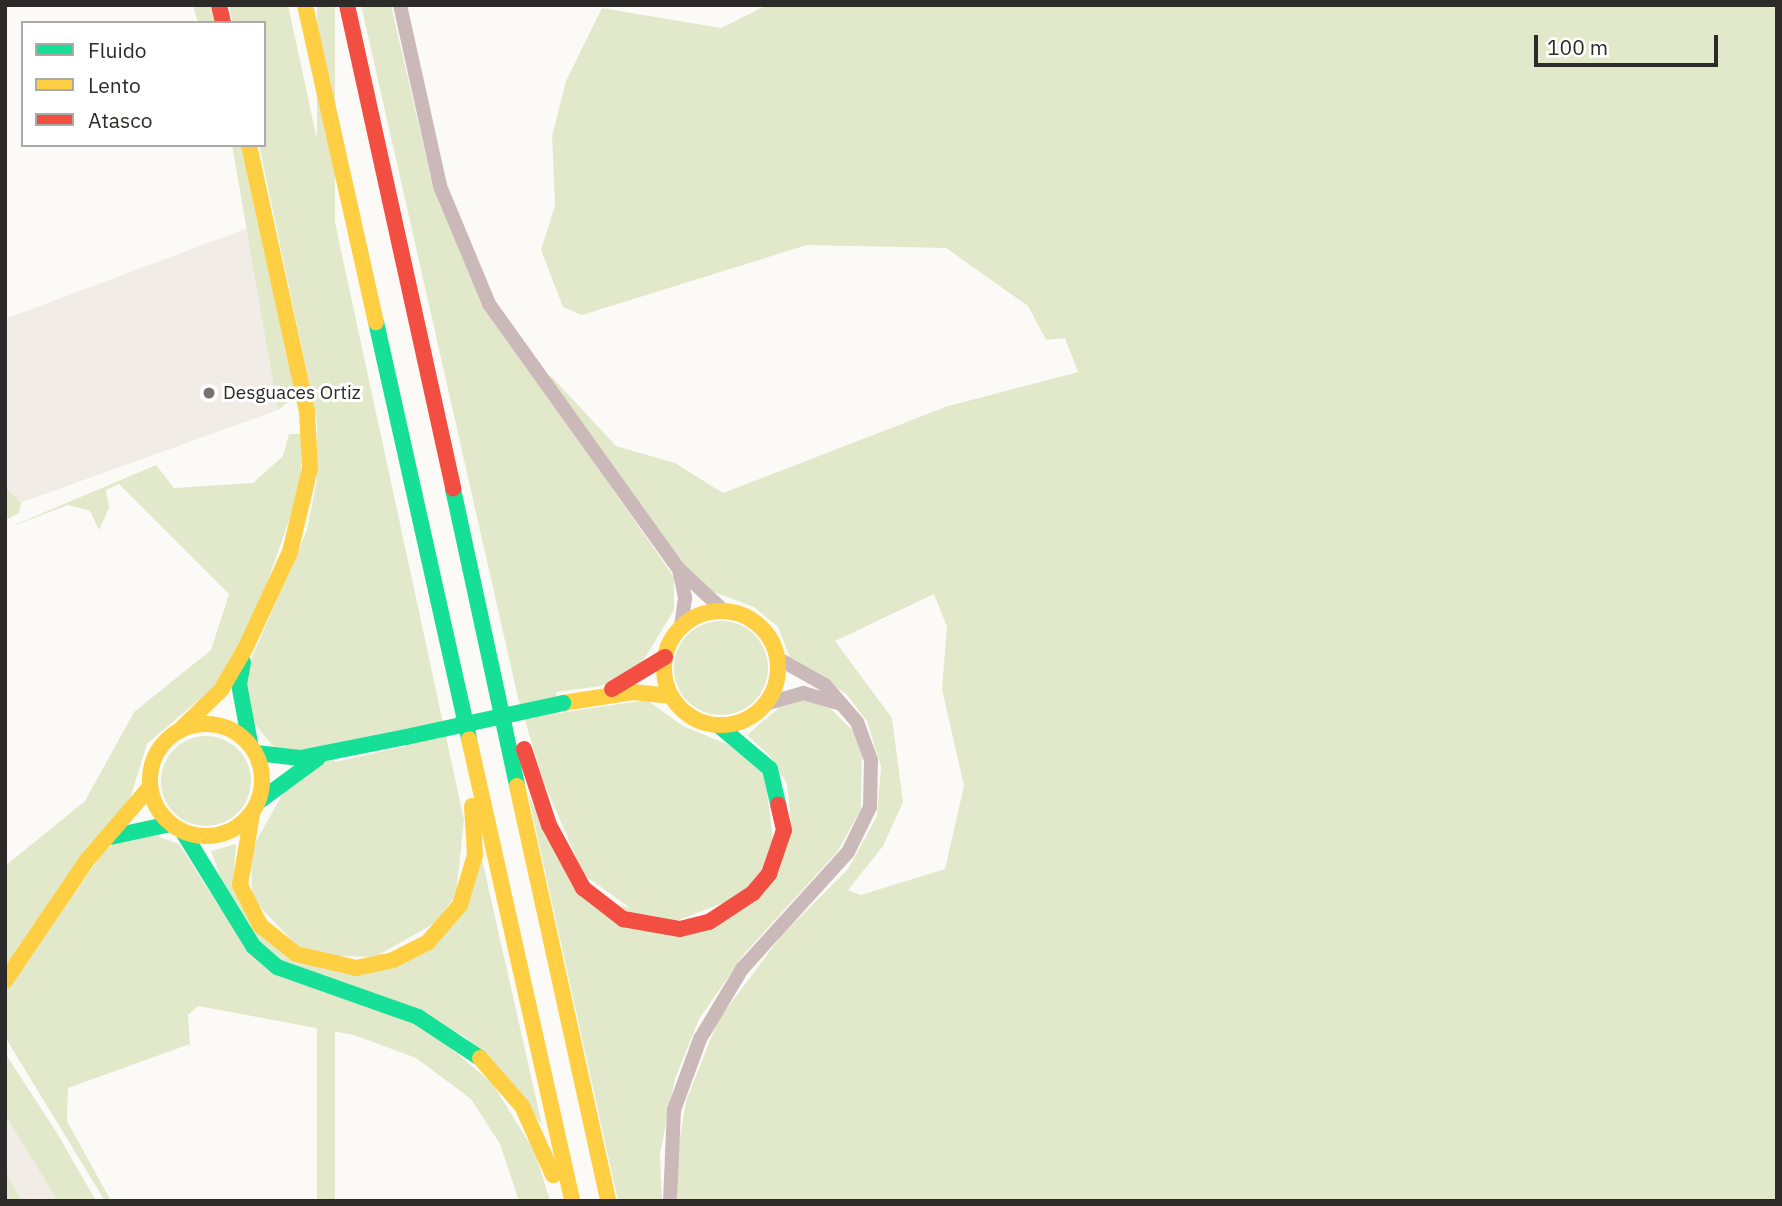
<!DOCTYPE html>
<style>
body{margin:0}
#map{position:relative;width:1782px;height:1206px;overflow:hidden;background:#fcfaf7;font-family:"IBM Plex Sans",sans-serif}
div>[style]{position:absolute}
[style*='--x']{left:calc(var(--x)*1px);top:calc(var(--y)*1px);width:calc(var(--w)*1px);rotate:calc(var(--a)*1deg)}
.built>*{inset:0;background:#f1ece5}
.green>*{inset:0;background:#e2e9ca;transform-origin:0 0}
.round{border-radius:50%}
.street>*{height:14px;margin:-7px;padding:0 7px;transform-origin:7px;border-radius:7px;background:#cbb9ba}
.fast>*{height:16px;margin:-8px;padding:0 8px;transform-origin:8px;border-radius:8px;background:#16e098}
.slow>*{height:16px;margin:-8px;padding:0 8px;transform-origin:8px;border-radius:8px;background:#ffcf43}
.slow>.ring{margin:-8px;padding:0;box-sizing:content-box;background:none;border:16px solid #ffcf43;border-radius:50%}
.jam>*{height:16px;margin:-8px;padding:0 8px;transform-origin:8px;border-radius:8px;background:#f24e42}
.fast-bridge>*{height:16px;margin:-8px;padding:0 8px;transform-origin:8px;border-radius:8px;background:#16e098}
.dots>*{width:19px;height:19px;translate:-50% -50%;box-sizing:border-box;border:4px solid #fff;border-radius:50%}
span{translate:-50% -50%;white-space:nowrap;text-align:center;line-height:1.15;-webkit-text-stroke:6px #fff;paint-order:stroke}
.poi-label{font-size:19px;color:#2c2b29}
.left{translate:0 -50%;text-align:left}
.frame{position:absolute;inset:0;border:7px solid #2c2b29;pointer-events:none}
.legend{position:absolute;left:21px;top:21px;width:245px;height:126px;box-sizing:border-box;background:#fff;border:2px solid #abaaa9;margin:0;padding:9px 12px;list-style:none;font-size:21px;color:#2c2b29}
.legend li{display:flex;align-items:center;gap:14px;height:35px}
.legend b{width:35px;border:2px solid #abaaa9}
.scale{position:absolute;left:1534px;top:35px;width:184px;height:32px;box-sizing:border-box;border:4px solid #2c2b29;border-top:0;padding-left:9px;font-size:21px;line-height:24px;white-space:nowrap;color:#2c2b29;-webkit-text-stroke:5px #fff;paint-order:stroke}
</style>
<div id="map">
<div class="built">
<i style="clip-path:polygon(248px 228px,278px 410px,17px 504px,5px 487px,5px 319px)"></i>
<i style="clip-path:polygon(5px 1115px,58px 1201px,22px 1201px,5px 1171px)"></i>
</div>
<div class="green">
<i style="clip-path:polygon(193px 5px,212px 5px,216px 23px,198px 23px)"></i>
<i style="clip-path:polygon(229px 5px,288px 5px,464px 820px,456px 895px,435px 923px,375px 957px,328px 956px,296px 945px,252px 898px,251px 850px,286px 788px,318px 766px,410px 745px,277px 751px,248px 716px,244px 676px,307px 530px,319px 470px,318px 425px,259px 145px,264px 23px,233px 23px)"></i>
<i style="left:317px;top:5px;width:18px;height:1224px"></i>
<i style="clip-path:polygon(361px 5px,391px 5px,431px 178px,479px 298px,674px 577px,674px 610px,640px 666px,601px 686px,556px 692px,559px 713px,647px 700px,683px 726px,729px 745px,765px 775px,773px 839px,762px 867px,738px 897px,674px 922px,644px 918px,584px 875px,544px 783px,518px 698px)"></i>
<i style="clip-path:polygon(evenodd,767px 5px,1777px 5px,1777px 1201px,678px 1201px,676px 1160px,686px 1101px,718px 1020px,782px 935px,848px 869px,877px 816px,881px 767px,867px 721px,846px 694px,790px 658px,778px 627px,754px 607px,705px 589px,680px 562px,555px 391px,550px 375px,616px 446px,675px 463px,723px 493px,948px 406px,1078px 372px,1065px 338px,1046px 340px,1028px 306px,946px 248px,807px 245px,582px 315px,563px 307px,541px 250px,555px 205px,552px 136px,566px 81px,602px 8px,721px 28px,767px 5px,934px 594px,947px 627px,942px 689px,964px 786px,945px 869px,861px 895px,848px 890px,883px 846px,903px 802px,892px 718px,835px 641px,934px 594px)"></i>
<i style="clip-path:polygon(232px 145px,243px 145px,296px 396px,278px 410px)"></i>
<i style="clip-path:polygon(289px 434px,301px 434px,301px 487px,261px 600px,221px 681px,147px 744px,130px 799px,5px 967px,5px 866px,85px 801px,134px 712px,211px 650px,229px 594px,119px 484px,106px 490px,109px 508px,99px 530px,90px 511px,68px 505px,5px 529px,156px 465px,174px 488px,253px 483px,283px 456px)"></i>
<i style="clip-path:polygon(5px 487px,21px 503px,19px 513px,7px 519px)"></i>
<i class="round" style="left:674px;top:621px;width:94px;height:94px"></i>
<i style="clip-path:polygon(804px 699px,826px 704px,853px 731px,862px 756px,861px 809px,838px 851px,745px 953px,699px 1019px,675px 1079px,660px 1154px,662px 1201px,618px 1201px,528px 794px,577px 894px,714px 930px,791px 821px,787px 784px,770px 756px,747px 735px,780px 707px)"></i>
<i class="round" style="left:161px;top:736px;width:90px;height:90px"></i>
<i style="clip-path:polygon(149px 833px,179px 844px,218px 905px,434px 1034px,492px 1083px,535px 1152px,550px 1201px,519px 1201px,500px 1144px,471px 1099px,416px 1058px,354px 1035px,198px 1006px,188px 1015px,190px 1044px,68px 1088px,67px 1121px,111px 1201px,105px 1201px,5px 1037px,5px 992px,102px 854px,120px 838px)"></i>
<i style="clip-path:polygon(236px 844px,233px 884px,256px 928px,304px 963px,343px 973px,382px 969px,438px 941px,466px 905px,482px 859px,542px 1125px,498px 1067px,465px 1037px,414px 1009px,304px 972px,267px 950px,224px 887px,211px 851px)"></i>
<i style="clip-path:polygon(5px 1053px,57px 1133px,96px 1201px,58px 1201px,5px 1115px)"></i>
<i style="clip-path:polygon(5px 1171px,22px 1201px,5px 1201px)"></i>
</div>
<div class="street">
<i style="--x:400;--y:5;--w:185;--a:77.5"></i>
<i style="--x:440;--y:186;--w:128;--a:67.4"></i>
<i style="--x:489;--y:304;--w:326;--a:54.4"></i>
<i style="--x:679;--y:569;--w:62;--a:43"></i>
<i style="--x:679;--y:569;--w:30;--a:78"></i>
<i style="--x:685;--y:598;--w:30;--a:98"></i>
<i style="--x:765;--y:704;--w:40;--a:-16"></i>
<i style="--x:803;--y:693;--w:40;--a:16"></i>
<i style="--x:670;--y:1201;--w:91;--a:-87.5"></i>
<i style="--x:674;--y:1110;--w:76;--a:-69.9"></i>
<i style="--x:700;--y:1039;--w:82;--a:-59"></i>
<i style="--x:742;--y:969;--w:158;--a:-47.8"></i>
<i style="--x:848;--y:852;--w:50;--a:-63.9"></i>
<i style="--x:870;--y:807;--w:47;--a:-88.8"></i>
<i style="--x:871;--y:760;--w:40;--a:-110.2"></i>
<i style="--x:857;--y:722;--w:49;--a:-130.9"></i>
<i style="--x:825;--y:685;--w:55;--a:-150.6"></i>
</div>
<div class="fast">
<i style="--x:376;--y:322;--w:427;--a:77.4"></i>
<i style="--x:453;--y:489;--w:304;--a:77.8"></i>
<i style="--x:243;--y:662;--w:22;--a:100"></i>
<i style="--x:239;--y:684;--w:60;--a:79.4"></i>
<i style="--x:718;--y:725;--w:68;--a:40.2"></i>
<i style="--x:770;--y:769;--w:37;--a:77"></i>
<i style="--x:256;--y:753;--w:44;--a:6.5"></i>
<i style="--x:300;--y:758;--w:108;--a:-11.2"></i>
<i style="--x:258;--y:802;--w:74;--a:-36.3"></i>
<i style="--x:183;--y:832;--w:134;--a:58.4"></i>
<i style="--x:253;--y:946;--w:32;--a:41"></i>
<i style="--x:277;--y:967;--w:150;--a:19.5"></i>
<i style="--x:418;--y:1017;--w:74;--a:33.5"></i>
<i style="--x:110;--y:837;--w:61;--a:-12.2"></i>
</div>
<div class="slow">
<i style="--x:305;--y:5;--w:325;--a:77.4"></i>
<i class="ring" style="left:664px;top:611px;width:98px;height:98px"></i>
<i style="--x:563;--y:703;--w:71;--a:-8.9"></i>
<i style="--x:633;--y:692;--w:37;--a:6"></i>
<i class="ring" style="left:150px;top:724px;width:96px;height:96px"></i>
<i style="--x:181;--y:729;--w:56;--a:-44.3"></i>
<i style="--x:221;--y:690;--w:48;--a:-59.7"></i>
<i style="--x:245;--y:649;--w:107;--a:-65.1"></i>
<i style="--x:290;--y:552;--w:85;--a:-76.5"></i>
<i style="--x:310;--y:469;--w:58;--a:-93"></i>
<i style="--x:307;--y:411;--w:272;--a:-102.3"></i>
<i style="--x:469;--y:739;--w:473;--a:77.4"></i>
<i style="--x:517;--y:786;--w:425;--a:77.6"></i>
<i style="--x:252;--y:814;--w:72;--a:99.6"></i>
<i style="--x:240;--y:885;--w:45;--a:63.4"></i>
<i style="--x:260;--y:925;--w:46;--a:38.9"></i>
<i style="--x:296;--y:954;--w:62;--a:13.1"></i>
<i style="--x:356;--y:968;--w:38;--a:-12"></i>
<i style="--x:393;--y:960;--w:39;--a:-27"></i>
<i style="--x:428;--y:942;--w:49;--a:-49.1"></i>
<i style="--x:460;--y:905;--w:52;--a:-73.3"></i>
<i style="--x:475;--y:855;--w:49;--a:-93.5"></i>
<i style="--x:5;--y:981;--w:148;--a:-55.8"></i>
<i style="--x:88;--y:859;--w:95;--a:-49.3"></i>
<i style="--x:480;--y:1058;--w:64;--a:48.8"></i>
<i style="--x:522;--y:1106;--w:76;--a:65.8"></i>
</div>
<div class="jam">
<i style="--x:219;--y:5;--w:18;--a:77"></i>
<i style="--x:347;--y:5;--w:495;--a:77.6"></i>
<i style="--x:612;--y:689;--w:62;--a:-31.1"></i>
<i style="--x:524;--y:749;--w:80;--a:71.8"></i>
<i style="--x:549;--y:825;--w:72;--a:61.6"></i>
<i style="--x:583;--y:888;--w:51;--a:37.8"></i>
<i style="--x:623;--y:919;--w:58;--a:10"></i>
<i style="--x:680;--y:929;--w:30;--a:-14"></i>
<i style="--x:709;--y:922;--w:53;--a:-33.4"></i>
<i style="--x:753;--y:893;--w:25;--a:-50"></i>
<i style="--x:769;--y:874;--w:46;--a:-71.2"></i>
<i style="--x:784;--y:830;--w:26;--a:-103"></i>
</div>
<div class="fast-bridge">
<i style="--x:406;--y:737;--w:161;--a:-12.2"></i>
</div>
<div class="dots">
<i style="left:209px;top:393px;background:#757371"></i>
</div>
<div class="poi-label">
<span class="left" style="left:223px;top:393px">Desguaces Ortiz</span>
</div>
<div class="frame"></div>
<ul class="legend">
<li><b style="height:9px;background:#16e098"></b>Fluido</li>
<li><b style="height:9px;background:#ffcf43"></b>Lento</li>
<li><b style="height:9px;background:#f24e42"></b>Atasco</li>
</ul>
<div class="scale">100 m</div>
</div>
